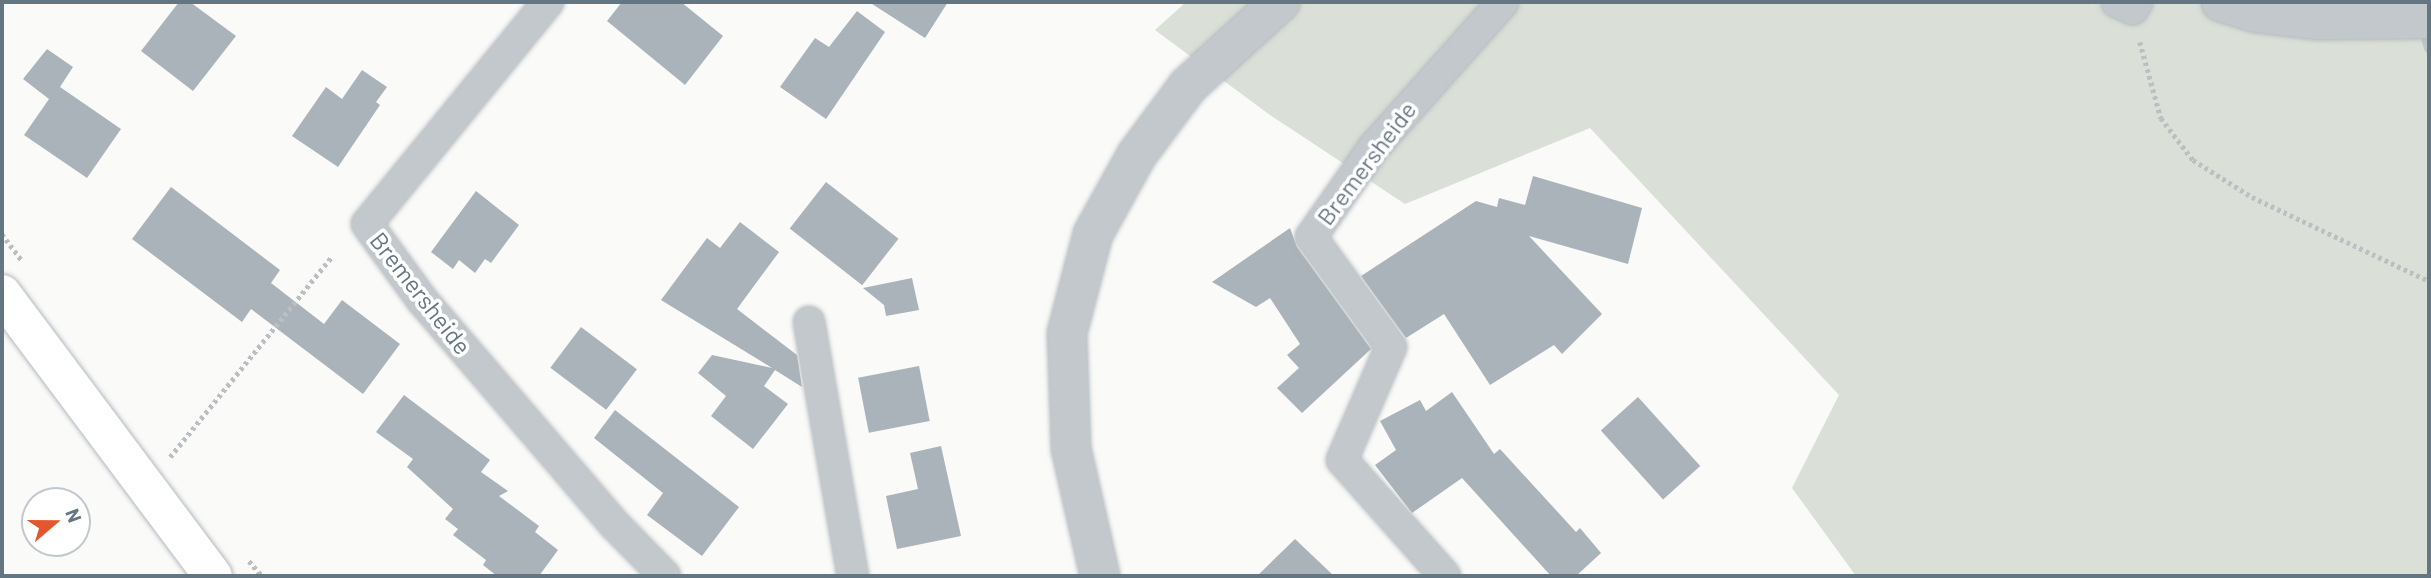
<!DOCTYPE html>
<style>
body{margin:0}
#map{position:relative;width:2431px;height:578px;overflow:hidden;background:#fafaf8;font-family:Barlow,sans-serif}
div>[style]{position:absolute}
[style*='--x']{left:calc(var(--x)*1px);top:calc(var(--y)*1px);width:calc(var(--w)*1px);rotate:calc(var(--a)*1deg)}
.green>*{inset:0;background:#dadfd7}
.stream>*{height:10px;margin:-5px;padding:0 5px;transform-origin:5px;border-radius:5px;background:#bbc7cb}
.building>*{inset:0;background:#aab3b9;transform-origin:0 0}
.path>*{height:4.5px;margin-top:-2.25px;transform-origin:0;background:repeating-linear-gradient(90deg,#bbbfc2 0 3.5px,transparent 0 7px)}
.roads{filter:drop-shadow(0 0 2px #b3babf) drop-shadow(0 0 2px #b3babf)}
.minor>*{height:30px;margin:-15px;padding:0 15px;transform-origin:15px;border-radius:15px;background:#c3c8cc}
.tertiary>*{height:38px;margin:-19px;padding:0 19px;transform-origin:19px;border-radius:19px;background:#c3c8cc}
.secondary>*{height:38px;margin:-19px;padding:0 19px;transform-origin:19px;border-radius:19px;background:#fff}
span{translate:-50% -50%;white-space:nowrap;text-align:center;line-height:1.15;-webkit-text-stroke:7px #fff;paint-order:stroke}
.street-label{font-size:24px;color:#657683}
.frame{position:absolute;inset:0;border:4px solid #657683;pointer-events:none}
.north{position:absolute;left:21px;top:487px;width:70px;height:70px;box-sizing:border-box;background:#fff;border:2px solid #c1c8cd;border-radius:50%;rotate:70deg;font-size:19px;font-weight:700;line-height:28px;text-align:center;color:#657683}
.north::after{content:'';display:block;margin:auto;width:24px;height:32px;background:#e4572e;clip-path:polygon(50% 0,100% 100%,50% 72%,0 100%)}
</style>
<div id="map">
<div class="green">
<i style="clip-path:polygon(1186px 2px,2429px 2px,2429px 576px,1856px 576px,1792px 488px,1839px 395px,1590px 128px,1405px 204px,1270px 115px,1155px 30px)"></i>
</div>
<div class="stream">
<i style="--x:2423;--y:27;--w:22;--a:74"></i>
</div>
<div class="building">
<i style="clip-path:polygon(179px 2px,190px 2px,236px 36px,193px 91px,141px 51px)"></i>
<i style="clip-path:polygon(622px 2px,681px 2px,723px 36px,685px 85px,607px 21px)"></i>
<i style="clip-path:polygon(869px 2px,948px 2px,925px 38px)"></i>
<i style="clip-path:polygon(857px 11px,885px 32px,826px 119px,780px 87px,815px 38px,829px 47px)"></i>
<i style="clip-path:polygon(47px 49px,73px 67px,60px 87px,121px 129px,87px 178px,24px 135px,49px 99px,23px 79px)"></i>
<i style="clip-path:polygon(362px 70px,387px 87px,376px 102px,380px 105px,338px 167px,292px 136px,326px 87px,342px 99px)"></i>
<i style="clip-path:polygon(1533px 176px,1642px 208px,1628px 264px,1529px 236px,1602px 314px,1562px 354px,1554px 345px,1490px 385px,1444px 314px,1406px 338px,1361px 276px,1476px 201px,1497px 207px,1499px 198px,1525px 205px)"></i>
<i style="left:826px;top:182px;width:92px;height:59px;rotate:38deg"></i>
<i style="clip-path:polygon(171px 187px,280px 270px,271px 283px,324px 324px,342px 300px,400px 344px,363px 394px,251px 309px,242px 322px,132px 239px)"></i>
<i style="clip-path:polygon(476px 191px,519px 225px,491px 263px,485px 259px,475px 273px,459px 260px,453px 269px,431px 252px)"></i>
<i style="clip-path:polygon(740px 222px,779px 252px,737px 309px,797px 355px,802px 387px,775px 370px,764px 386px,788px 404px,753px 449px,711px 416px,726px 396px,698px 373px,712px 355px,772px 368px,661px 300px,707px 238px,720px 248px)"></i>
<i style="clip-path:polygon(1290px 228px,1297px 247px,1371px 349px,1302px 413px,1277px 388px,1299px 368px,1287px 355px,1300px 344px,1270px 298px,1256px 307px,1212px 282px)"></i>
<i style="clip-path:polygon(912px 278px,919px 310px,886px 316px,884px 305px,863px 288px)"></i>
<i style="left:581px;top:327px;width:70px;height:51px;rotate:37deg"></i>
<i style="left:919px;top:366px;width:56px;height:62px;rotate:79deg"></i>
<i style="clip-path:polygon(1452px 392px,1494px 454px,1500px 449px,1576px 532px,1580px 528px,1601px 553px,1576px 576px,1551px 576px,1462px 478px,1412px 513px,1375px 465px,1396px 450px,1380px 421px,1420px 400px,1426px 411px)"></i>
<i style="clip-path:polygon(404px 395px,490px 460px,481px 472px,508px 491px,499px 496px,539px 526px,535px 532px,558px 550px,539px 576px,497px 576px,483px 565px,486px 560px,453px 535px,458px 529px,445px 519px,453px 509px,407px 467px,413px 459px,376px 432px)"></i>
<i style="left:1638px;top:397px;width:93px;height:50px;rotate:48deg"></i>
<i style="clip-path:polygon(615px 410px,739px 507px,702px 556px,647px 515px,663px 493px,594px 438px)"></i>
<i style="clip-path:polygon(941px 446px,961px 536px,897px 549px,886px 496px,918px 489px,910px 453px)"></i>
<i style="clip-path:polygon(1295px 539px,1334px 576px,1257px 576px)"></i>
</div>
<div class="path">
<i style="--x:2140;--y:42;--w:79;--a:74.6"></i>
<i style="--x:2161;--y:118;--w:53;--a:52.7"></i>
<i style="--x:2193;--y:160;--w:70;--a:32.1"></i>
<i style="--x:2252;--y:197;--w:196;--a:25.4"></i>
<i style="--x:2;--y:234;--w:34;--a:53"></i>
<i style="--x:170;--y:457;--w:258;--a:-51.1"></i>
<i style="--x:249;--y:561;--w:20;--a:49"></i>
</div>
<div class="roads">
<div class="minor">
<i style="--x:548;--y:2;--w:286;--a:129.2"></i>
<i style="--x:367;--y:224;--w:94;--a:54.1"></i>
<i style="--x:422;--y:300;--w:296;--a:49.4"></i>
<i style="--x:615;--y:525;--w:71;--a:45.6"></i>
<i style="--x:2117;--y:2;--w:17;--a:24"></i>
<i style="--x:2133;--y:9;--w:8;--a:-60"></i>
<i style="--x:809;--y:322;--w:258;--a:80.2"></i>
<i style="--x:1445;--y:576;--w:155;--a:-131.6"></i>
<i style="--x:1342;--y:460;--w:123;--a:-66.6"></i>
<i style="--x:1391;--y:347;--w:136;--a:-126"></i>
<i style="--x:1311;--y:237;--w:110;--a:-55"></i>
<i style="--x:1374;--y:147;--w:194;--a:-48.3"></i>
</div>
<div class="tertiary">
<i style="--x:2221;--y:2;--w:37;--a:17"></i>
<i style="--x:2256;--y:13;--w:60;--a:6.7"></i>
<i style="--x:2316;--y:20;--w:113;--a:-0.5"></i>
<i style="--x:1100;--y:576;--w:131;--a:-102.8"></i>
<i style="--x:1071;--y:448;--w:115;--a:-92"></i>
<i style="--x:1067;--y:333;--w:102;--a:-75.3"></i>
<i style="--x:1093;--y:234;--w:89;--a:-61.1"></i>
<i style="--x:1136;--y:156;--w:87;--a:-53.4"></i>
<i style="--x:1188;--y:86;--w:125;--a:-42.4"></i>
</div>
<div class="secondary">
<i style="--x:2;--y:294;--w:352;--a:53.2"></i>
</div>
</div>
<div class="street-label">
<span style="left:1366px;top:163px;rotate:-53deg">Bremersheide</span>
<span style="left:421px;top:293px;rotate:52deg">Bremersheide</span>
</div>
<div class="frame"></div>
<div class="north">N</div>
</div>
